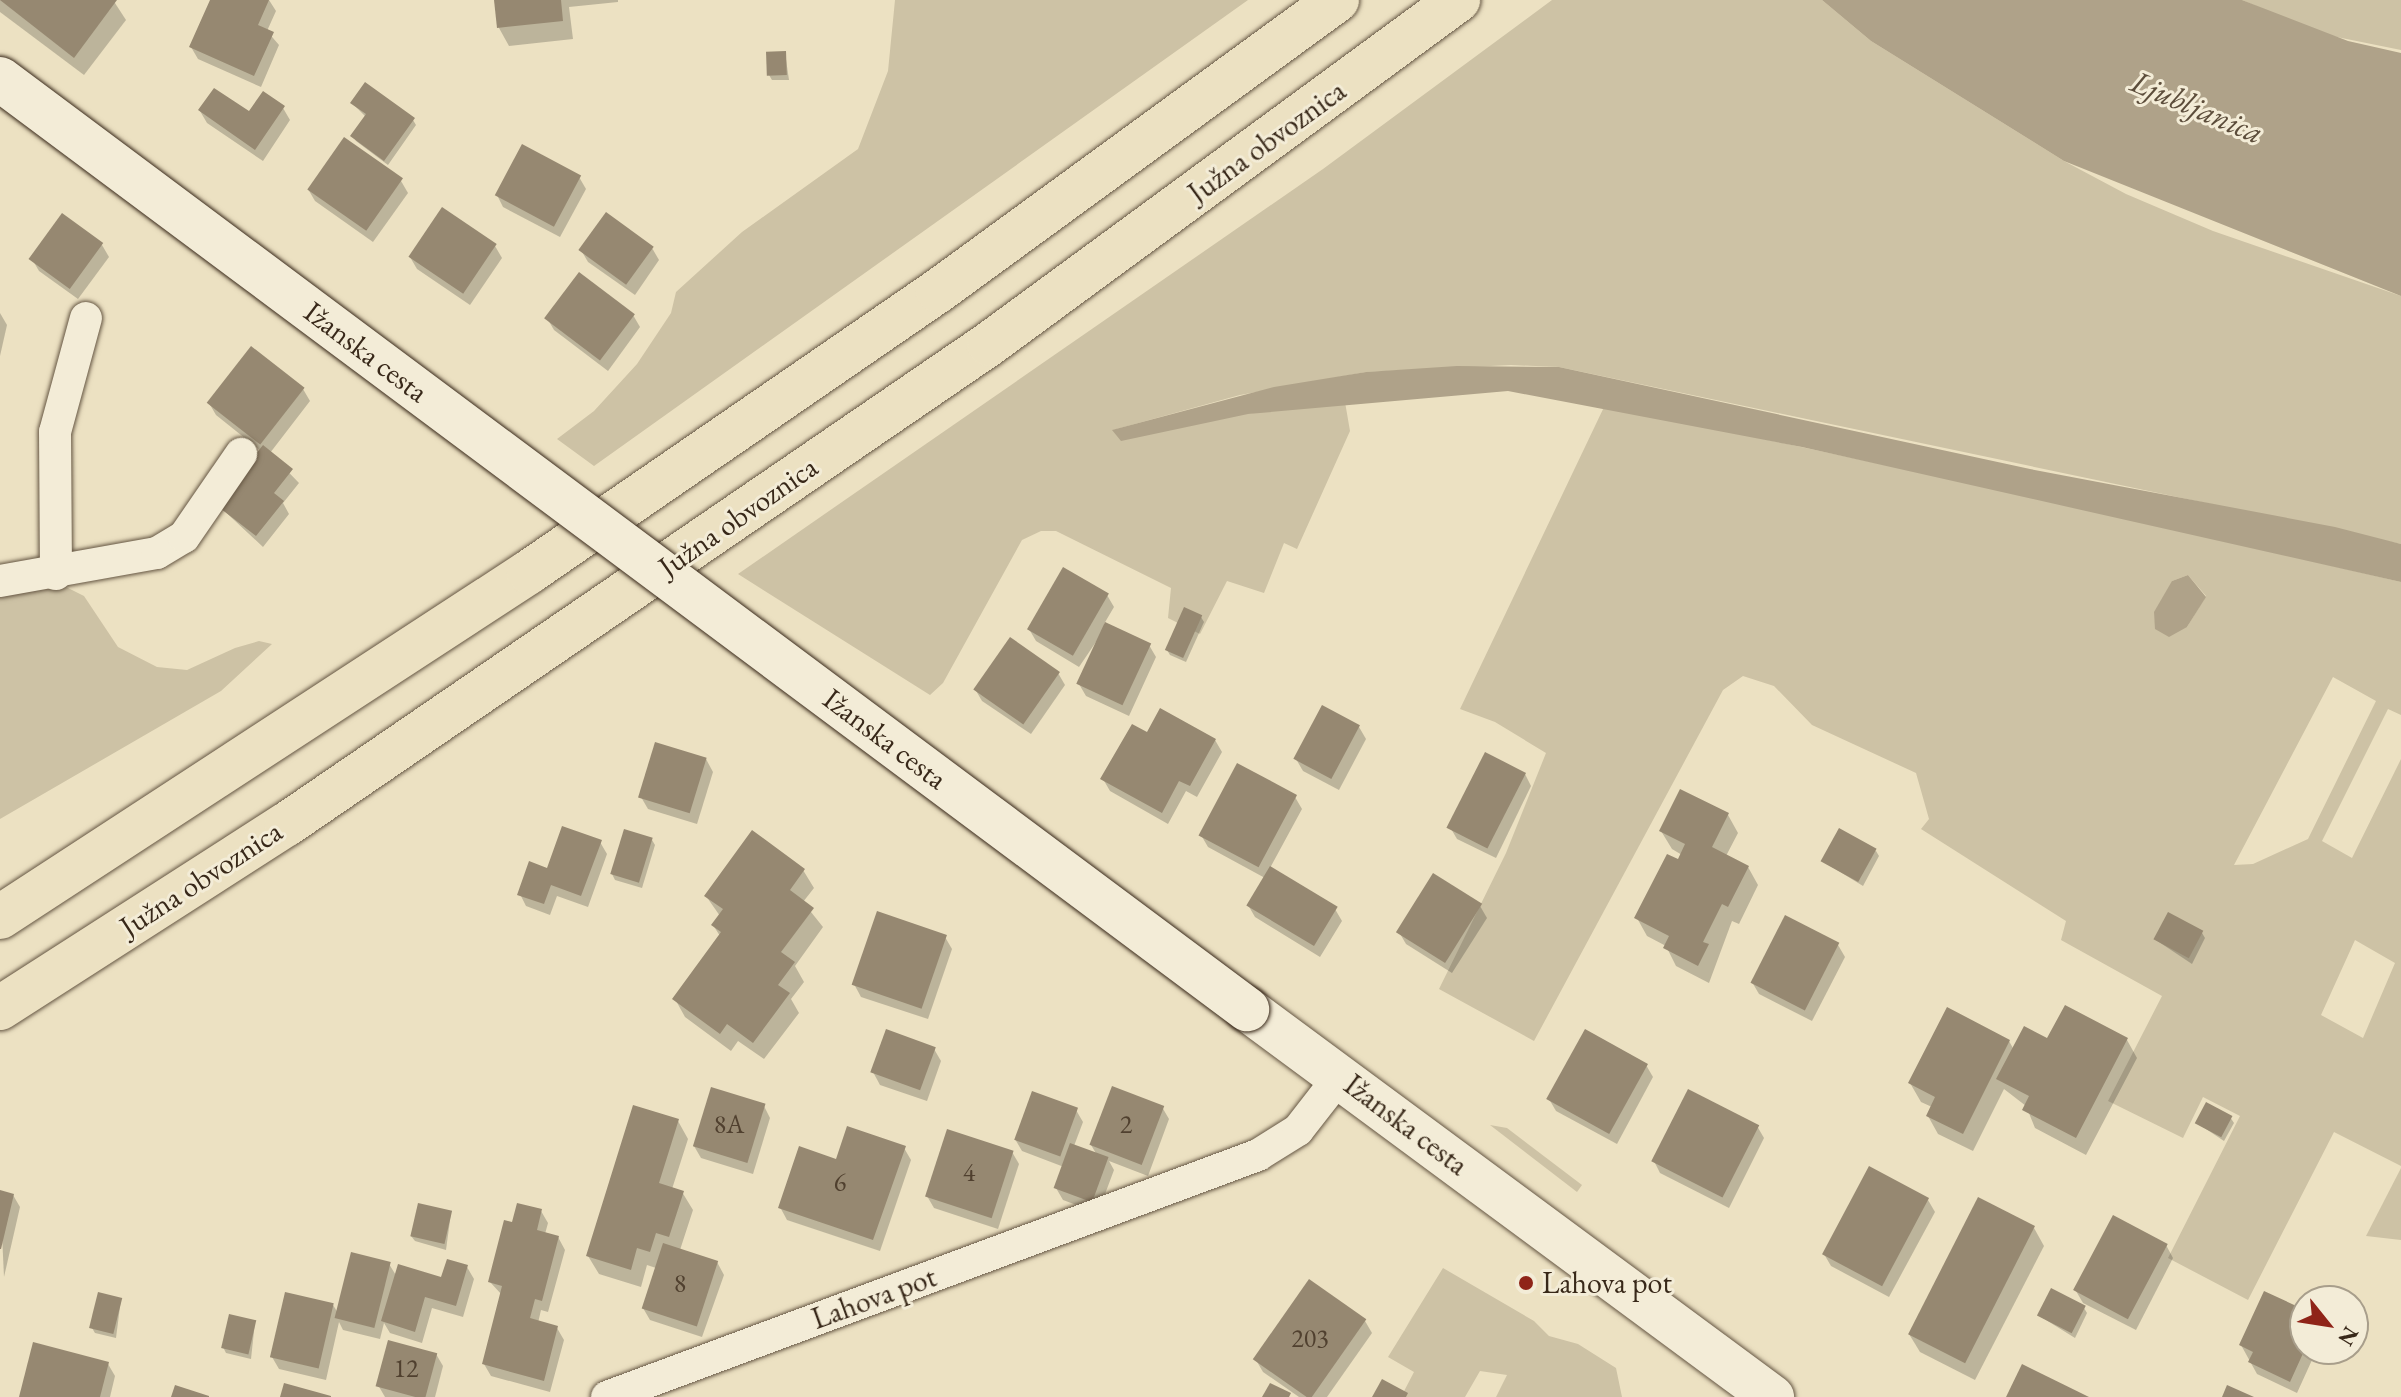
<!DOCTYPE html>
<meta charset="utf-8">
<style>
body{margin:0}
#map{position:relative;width:2401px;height:1397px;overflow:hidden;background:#ece1c2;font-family:"EB Garamond",serif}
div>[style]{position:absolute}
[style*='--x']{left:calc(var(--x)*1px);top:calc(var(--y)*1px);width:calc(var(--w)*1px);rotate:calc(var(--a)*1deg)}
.green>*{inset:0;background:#cdc2a5}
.water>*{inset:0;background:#afa289}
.shadow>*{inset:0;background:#0003}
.building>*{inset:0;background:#968871;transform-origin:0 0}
.roads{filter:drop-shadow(0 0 2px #655643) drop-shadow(0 0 2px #655643)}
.street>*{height:32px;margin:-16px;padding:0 16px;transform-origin:16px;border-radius:16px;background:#f3ecd7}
.secondary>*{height:44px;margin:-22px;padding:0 22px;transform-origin:22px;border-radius:22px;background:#f3ecd7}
.highway>*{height:44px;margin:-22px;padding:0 22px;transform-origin:22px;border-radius:22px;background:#ece1c2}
.bridges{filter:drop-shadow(0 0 2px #382819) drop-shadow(0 0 2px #382819)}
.secondary-bridge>*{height:44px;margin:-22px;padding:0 22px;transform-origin:22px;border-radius:22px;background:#f3ecd7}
.dots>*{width:22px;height:22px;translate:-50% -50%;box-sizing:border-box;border:4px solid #f3ecd7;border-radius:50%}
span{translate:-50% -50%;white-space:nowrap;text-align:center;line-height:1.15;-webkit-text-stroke:6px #f3ecd7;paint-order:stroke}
.number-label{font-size:26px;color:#50402f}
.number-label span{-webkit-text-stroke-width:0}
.street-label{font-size:30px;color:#382819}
.poi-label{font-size:30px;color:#382819}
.left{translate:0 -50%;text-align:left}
.water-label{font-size:32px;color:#5c4d3b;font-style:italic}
.north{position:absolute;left:2289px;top:1285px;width:80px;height:80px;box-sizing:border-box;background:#f3ecd7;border:2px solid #a89e8b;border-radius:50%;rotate:120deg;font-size:22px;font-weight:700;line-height:32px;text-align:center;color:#382819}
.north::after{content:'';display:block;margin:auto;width:28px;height:36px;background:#8f2418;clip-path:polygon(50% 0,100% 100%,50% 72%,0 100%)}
</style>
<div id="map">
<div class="green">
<i style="clip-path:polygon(895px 0,1248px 0,594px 466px,557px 439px,594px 411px,637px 364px,671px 313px,676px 292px,742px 232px,858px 149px,888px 71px)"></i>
<i style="clip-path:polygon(1552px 0,1822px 0,1871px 41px,2064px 161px,2126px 194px,2213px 231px,2401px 296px,2401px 544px,1559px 367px,1511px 365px,1366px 372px,1240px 395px,1113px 430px,1345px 402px,1350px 431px,1297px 549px,1284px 543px,1264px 593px,1227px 581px,1200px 634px,1168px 618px,1171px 588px,1056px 531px,1041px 531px,1022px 540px,943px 683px,930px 695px,738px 574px,1323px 169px)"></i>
<i style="clip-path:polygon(2242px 0,2401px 0,2401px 50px,2322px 34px)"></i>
<i style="clip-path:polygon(evenodd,1605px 405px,2104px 512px,2401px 582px,2401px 715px,2388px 709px,2322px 841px,2352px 858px,2401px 759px,2401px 1166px,2334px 1132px,2248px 1300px,2168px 1258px,2240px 1116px,2203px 1097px,2183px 1138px,2108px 1101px,2162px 996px,2061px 940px,2066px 921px,1921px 829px,1929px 819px,1916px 773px,1812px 725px,1774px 686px,1743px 676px,1723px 690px,1534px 1041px,1439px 989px,1506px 853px,1546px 753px,1495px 722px,1460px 709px,1605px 405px,2188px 575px,2206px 596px,2187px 627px,2172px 581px,2188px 575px,1605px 405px,2333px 677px,2376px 701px,2308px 839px,2253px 864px,2234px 865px,2333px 677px,1605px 405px,2355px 940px,2395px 963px,2363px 1038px,2321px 1015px,2355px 940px)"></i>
<i style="clip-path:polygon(62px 585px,84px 596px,118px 647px,157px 667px,187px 670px,235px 648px,259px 641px,272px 644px,221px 691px,0 819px,0 594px)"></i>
<i style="clip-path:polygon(1490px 1125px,1507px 1128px,1582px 1185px,1577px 1192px)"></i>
<i style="clip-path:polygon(2401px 1168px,2401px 1240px,2366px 1236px)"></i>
<i style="clip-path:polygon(1443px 1268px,1534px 1321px,1549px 1336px,1578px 1344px,1616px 1368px,1622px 1397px,1496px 1397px,1507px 1375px,1480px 1371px,1465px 1397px,1401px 1397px,1414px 1372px,1388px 1357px)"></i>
</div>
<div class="water">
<i style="clip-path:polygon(1822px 0,2242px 0,2348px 41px,2401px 53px,2401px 296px,2064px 161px,1871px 41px)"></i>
<i style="clip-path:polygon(1457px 366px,1559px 367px,2030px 469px,2335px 527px,2401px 544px,2401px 582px,1802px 447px,1508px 391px,1248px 414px,1121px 441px,1112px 430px,1274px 387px,1366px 372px)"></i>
<i style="clip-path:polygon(2188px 575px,2206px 597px,2187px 627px,2169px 637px,2155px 629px,2154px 612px,2172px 581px)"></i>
</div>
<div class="shadow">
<i style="clip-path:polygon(0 0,113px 0,126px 20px,84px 75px,0 12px)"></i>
<i style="clip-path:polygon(212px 0,269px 0,276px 11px,267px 31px,279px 45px,261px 87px,198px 59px,191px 47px)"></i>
<i style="clip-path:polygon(496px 0,618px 0,618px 2px,569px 7px,573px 39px,509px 46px,499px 28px)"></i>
<i style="clip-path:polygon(785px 53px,789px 80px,772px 80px,769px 75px)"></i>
<i style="clip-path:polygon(352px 103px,413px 120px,416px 125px,388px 165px,356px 141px,353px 136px,366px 117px)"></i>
<i style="clip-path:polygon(283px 108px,290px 120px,263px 161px,207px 123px,200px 111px,249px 114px)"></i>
<i style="clip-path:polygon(579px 177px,586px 189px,560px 237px,503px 207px,497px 195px)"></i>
<i style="clip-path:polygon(401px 181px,408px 193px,373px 242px,315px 201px,308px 189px)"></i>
<i style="clip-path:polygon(102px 245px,109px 257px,78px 299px,39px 271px,32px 259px)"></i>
<i style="clip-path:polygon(495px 246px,502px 258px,470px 305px,417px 269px,410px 257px)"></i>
<i style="clip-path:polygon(652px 248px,659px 260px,635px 295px,588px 262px,581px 250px)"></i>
<i style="clip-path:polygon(0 313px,7px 325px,0 356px)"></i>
<i style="clip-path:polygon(633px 315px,640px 327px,608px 371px,554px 330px,547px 318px)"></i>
<i style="clip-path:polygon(303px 389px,310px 401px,270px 453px,299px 483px,283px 503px,289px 514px,263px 547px,218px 505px,261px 451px,216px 415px,209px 403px)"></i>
<i style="clip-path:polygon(1107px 595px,1114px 607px,1104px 624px,1149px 645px,1156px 657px,1129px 716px,1086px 696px,1079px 684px,1102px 633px,1079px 667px,1036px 641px,1029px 629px)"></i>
<i style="clip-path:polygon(1201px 617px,1204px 622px,1186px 662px,1170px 655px,1167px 650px)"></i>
<i style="clip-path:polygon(1058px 673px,1065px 685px,1031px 734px,982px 701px,975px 689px)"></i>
<i style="clip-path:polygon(1359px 727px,1366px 739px,1339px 790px,1303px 771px,1296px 759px)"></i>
<i style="clip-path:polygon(1148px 735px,1215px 740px,1222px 752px,1197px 797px,1186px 791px,1168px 824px,1110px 791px,1103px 779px)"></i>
<i style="clip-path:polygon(706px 759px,713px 772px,697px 824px,648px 809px,641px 797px)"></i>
<i style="clip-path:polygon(1525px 774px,1531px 786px,1496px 858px,1457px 839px,1450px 827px)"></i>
<i style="clip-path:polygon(1295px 797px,1302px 809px,1270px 868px,1335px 909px,1342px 921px,1320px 957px,1255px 917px,1248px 905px,1265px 878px,1208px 847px,1201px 835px)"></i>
<i style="clip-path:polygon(1728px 815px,1738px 833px,1726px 856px,1748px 867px,1758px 885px,1739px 924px,1732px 921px,1709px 983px,1676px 966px,1666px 946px,1647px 936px,1637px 918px,1682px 855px,1672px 849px,1661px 831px)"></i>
<i style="clip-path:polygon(652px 840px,655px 845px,642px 888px,615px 880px,612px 874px)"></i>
<i style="clip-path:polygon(600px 842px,607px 854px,588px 907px,557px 896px,550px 915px,526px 906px,520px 894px,548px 871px)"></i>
<i style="clip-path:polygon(1876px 851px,1879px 856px,1863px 886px,1824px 862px)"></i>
<i style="clip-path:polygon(803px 870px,814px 888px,803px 902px,823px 927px,795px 966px,804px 982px,791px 999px,799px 1013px,764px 1059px,738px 1041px,731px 1051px,685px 1017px,675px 999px,720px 936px,713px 925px,720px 916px,706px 896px)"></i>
<i style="clip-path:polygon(1480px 906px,1487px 918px,1452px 973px,1406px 944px,1399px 932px)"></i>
<i style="clip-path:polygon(2202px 933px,2205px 938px,2192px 964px,2156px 940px)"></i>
<i style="clip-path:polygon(945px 937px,952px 949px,928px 1019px,861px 997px,854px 984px)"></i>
<i style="clip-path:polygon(1838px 945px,1845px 957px,1812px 1021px,1759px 994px,1752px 982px)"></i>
<i style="clip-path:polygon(2127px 1040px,2137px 1058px,2086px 1155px,2035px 1128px,2026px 1106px,2004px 1089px,1973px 1151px,1938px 1134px,1928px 1116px,1932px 1107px,1921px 1102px,1910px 1083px,2009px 1041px,2014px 1050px,2048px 1041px)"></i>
<i style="clip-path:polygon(934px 1049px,941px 1061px,927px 1101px,880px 1085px,873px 1072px)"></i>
<i style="clip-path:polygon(1646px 1065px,1653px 1077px,1617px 1144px,1556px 1111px,1549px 1099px)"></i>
<i style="clip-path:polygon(764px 1106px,770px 1118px,753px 1174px,701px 1158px,694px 1146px)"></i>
<i style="clip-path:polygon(1162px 1107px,1169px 1119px,1148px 1176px,1109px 1161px,1114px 1170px,1098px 1213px,1063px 1200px,1056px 1188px,1064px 1167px,1022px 1151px,1015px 1139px,1076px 1110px,1083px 1122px,1074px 1146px,1097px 1155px,1091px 1145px)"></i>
<i style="clip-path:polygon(2230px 1117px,2234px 1123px,2224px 1141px,2197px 1123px)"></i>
<i style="clip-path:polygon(678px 1121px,688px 1139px,672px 1189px,682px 1192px,693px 1210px,680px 1250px,717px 1262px,724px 1275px,702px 1337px,650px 1320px,643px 1308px,656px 1268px,647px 1265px,641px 1287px,599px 1274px,588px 1256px)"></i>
<i style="clip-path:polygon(1757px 1126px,1764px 1138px,1729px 1208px,1660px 1173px,1654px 1161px)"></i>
<i style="clip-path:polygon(904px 1148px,911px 1160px,880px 1251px,787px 1220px,780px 1207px,838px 1162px)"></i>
<i style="clip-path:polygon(1012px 1152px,1019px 1164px,998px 1229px,934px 1208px,927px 1196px)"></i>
<i style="clip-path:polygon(0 1192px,13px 1195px,20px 1207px,4px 1277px)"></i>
<i style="clip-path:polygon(1928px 1200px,1935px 1212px,1889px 1297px,1831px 1266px,1824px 1254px)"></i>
<i style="clip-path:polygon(541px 1211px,548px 1223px,545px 1234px,558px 1237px,565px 1250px,548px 1312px,541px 1310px,538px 1323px,557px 1328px,564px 1340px,550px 1392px,491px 1376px,484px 1364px,502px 1295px,490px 1282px,513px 1225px)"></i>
<i style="clip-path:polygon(451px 1213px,446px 1250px,415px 1241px,411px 1236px)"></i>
<i style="clip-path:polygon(2034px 1228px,2044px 1246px,1975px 1380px,1920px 1352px,1909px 1334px)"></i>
<i style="clip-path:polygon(2166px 1245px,2173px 1258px,2136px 1330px,2083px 1303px,2076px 1291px)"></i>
<i style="clip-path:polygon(389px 1264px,397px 1277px,442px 1279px,467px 1267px,474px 1279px,463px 1317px,432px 1308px,422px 1343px,390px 1333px,384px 1323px,380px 1339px,343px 1330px,339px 1322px,326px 1380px,279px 1369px,272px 1357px,333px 1305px,338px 1313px)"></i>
<i style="clip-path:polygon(121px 1299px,116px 1338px,95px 1333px,92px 1328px)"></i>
<i style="clip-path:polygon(2084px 1308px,2087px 1313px,2075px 1338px,2038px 1315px)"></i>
<i style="clip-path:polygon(2305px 1313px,2305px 1349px,2317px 1349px,2297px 1393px,2257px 1374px,2241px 1345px)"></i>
<i style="clip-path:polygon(1365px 1321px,1372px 1333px,1327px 1397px,1299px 1397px,1263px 1372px,1256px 1360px)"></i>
<i style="clip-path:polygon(255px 1322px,251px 1359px,226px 1353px,223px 1347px)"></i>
<i style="clip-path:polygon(436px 1354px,443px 1366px,435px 1397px,385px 1397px,378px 1385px)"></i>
<i style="clip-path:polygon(108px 1364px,115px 1376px,110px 1397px,21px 1397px)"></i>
</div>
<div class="building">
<i style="clip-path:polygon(0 0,117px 0,74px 58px)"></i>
<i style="clip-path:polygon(210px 0,269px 0,258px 25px,274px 32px,254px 76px,189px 47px)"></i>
<i style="clip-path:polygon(494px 0,561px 0,563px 21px,497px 28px)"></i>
<i style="left:786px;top:51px;width:24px;height:20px;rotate:88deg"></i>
<i style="clip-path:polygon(365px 82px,415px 118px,384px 161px,350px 136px,366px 114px,350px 103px)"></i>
<i style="clip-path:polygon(214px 88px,249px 111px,263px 91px,285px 106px,255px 150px,198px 110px)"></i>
<i style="left:344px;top:137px;width:72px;height:64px;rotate:35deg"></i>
<i style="left:522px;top:144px;width:67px;height:58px;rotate:28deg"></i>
<i style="left:442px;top:207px;width:66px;height:60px;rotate:34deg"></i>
<i style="left:606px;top:212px;width:59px;height:47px;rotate:36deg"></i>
<i style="left:62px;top:213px;width:51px;height:57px;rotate:36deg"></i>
<i style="left:579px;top:272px;width:70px;height:58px;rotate:37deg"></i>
<i style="left:251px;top:346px;width:68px;height:72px;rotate:38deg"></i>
<i style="clip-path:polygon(263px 445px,293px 469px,274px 493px,284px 501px,256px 536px,216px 505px)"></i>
<i style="left:1063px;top:567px;width:53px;height:72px;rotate:30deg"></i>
<i style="left:1184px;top:607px;width:20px;height:47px;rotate:24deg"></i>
<i style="left:1105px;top:622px;width:51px;height:68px;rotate:25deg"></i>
<i style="left:1010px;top:637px;width:61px;height:64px;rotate:35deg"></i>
<i style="left:1322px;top:705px;width:43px;height:61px;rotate:28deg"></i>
<i style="clip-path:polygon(1160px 708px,1216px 739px,1190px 786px,1179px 781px,1162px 813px,1100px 779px,1132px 724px,1147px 732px)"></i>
<i style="left:655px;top:742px;width:54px;height:58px;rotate:17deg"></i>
<i style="left:1485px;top:752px;width:46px;height:85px;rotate:27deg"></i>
<i style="left:1237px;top:763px;width:68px;height:82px;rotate:28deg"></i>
<i style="clip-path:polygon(1680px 789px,1729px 813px,1712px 847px,1749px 866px,1728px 907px,1722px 904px,1703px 942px,1709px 944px,1698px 966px,1663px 948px,1669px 936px,1634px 918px,1667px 854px,1678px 859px,1685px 844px,1659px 831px)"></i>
<i style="clip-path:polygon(562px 826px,602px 840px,581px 896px,551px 885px,544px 904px,517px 895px,529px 861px,547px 868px)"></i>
<i style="left:1839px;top:828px;width:43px;height:38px;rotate:29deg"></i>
<i style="left:624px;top:829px;width:30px;height:47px;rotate:17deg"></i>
<i style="clip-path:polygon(752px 830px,805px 869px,790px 890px,814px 908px,781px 952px,795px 962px,778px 985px,790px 993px,753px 1043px,727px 1024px,720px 1034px,672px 999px,721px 932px,711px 925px,723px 909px,704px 896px)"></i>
<i style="left:1270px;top:866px;width:79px;height:46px;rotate:31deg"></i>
<i style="left:1433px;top:873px;width:58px;height:70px;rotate:32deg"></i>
<i style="left:877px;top:911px;width:74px;height:78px;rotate:19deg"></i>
<i style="left:2168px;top:912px;width:40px;height:31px;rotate:28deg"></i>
<i style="left:1785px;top:915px;width:61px;height:76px;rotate:27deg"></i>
<i style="clip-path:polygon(2065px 1005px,2128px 1038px,2076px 1138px,2022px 1110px,2029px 1096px,1996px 1079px,2024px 1026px,2047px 1038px)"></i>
<i style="clip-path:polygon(1947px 1007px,2010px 1040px,1963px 1134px,1926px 1116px,1935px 1097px,1908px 1083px)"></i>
<i style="left:886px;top:1029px;width:53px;height:46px;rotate:20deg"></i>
<i style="left:1585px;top:1029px;width:72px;height:80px;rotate:29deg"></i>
<i style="left:1112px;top:1086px;width:56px;height:63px;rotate:21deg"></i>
<i style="left:711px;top:1087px;width:57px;height:62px;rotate:17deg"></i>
<i style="left:1688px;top:1089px;width:80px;height:81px;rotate:27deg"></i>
<i style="left:1032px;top:1091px;width:49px;height:52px;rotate:20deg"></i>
<i style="left:2206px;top:1102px;width:30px;height:24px;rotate:28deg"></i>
<i style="clip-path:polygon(633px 1105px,679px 1119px,659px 1183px,684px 1191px,669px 1237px,656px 1233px,650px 1252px,637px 1248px,631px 1270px,586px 1256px)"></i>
<i style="clip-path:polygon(847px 1126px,906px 1146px,873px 1240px,778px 1208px,799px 1146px,836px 1159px)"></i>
<i style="left:947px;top:1129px;width:70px;height:71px;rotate:18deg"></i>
<i style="left:1070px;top:1143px;width:41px;height:48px;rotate:20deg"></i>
<i style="left:1869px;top:1166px;width:68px;height:100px;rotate:28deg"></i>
<i style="clip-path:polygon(0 1190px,14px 1194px,1px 1249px,0 1249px)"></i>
<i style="left:1978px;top:1197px;width:64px;height:154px;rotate:27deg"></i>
<i style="left:418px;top:1203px;width:35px;height:34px;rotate:13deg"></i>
<i style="clip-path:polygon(517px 1203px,542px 1209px,537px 1230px,559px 1236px,542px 1301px,535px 1299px,530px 1318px,558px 1326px,544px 1381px,482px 1364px,502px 1286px,488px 1282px,504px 1220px,512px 1222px)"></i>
<i style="left:2113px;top:1215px;width:62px;height:85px;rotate:28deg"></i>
<i style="left:663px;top:1243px;width:58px;height:69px;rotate:18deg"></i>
<i style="left:351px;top:1252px;width:41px;height:68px;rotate:14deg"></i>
<i style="clip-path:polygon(447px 1259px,468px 1265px,456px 1306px,425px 1297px,415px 1332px,381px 1321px,398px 1264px,441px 1277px)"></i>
<i style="left:1309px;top:1279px;width:70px;height:98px;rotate:35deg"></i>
<i style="left:2051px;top:1288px;width:39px;height:31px;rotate:27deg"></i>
<i style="clip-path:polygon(2264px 1291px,2305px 1310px,2305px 1349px,2290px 1382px,2248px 1362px,2253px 1352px,2239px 1345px)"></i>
<i style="left:98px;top:1292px;width:25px;height:37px;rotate:14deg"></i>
<i style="left:285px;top:1292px;width:50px;height:67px;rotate:13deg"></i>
<i style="left:229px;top:1314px;width:28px;height:35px;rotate:13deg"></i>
<i style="left:388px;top:1340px;width:51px;height:48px;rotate:15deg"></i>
<i style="clip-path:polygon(33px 1342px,109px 1362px,100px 1397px,19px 1397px)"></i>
<i style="clip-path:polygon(2022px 1364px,2089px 1397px,2006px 1397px)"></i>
<i style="clip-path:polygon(1382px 1379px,1408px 1393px,1406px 1397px,1372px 1397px)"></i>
<i style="clip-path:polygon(284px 1383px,331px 1396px,331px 1397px,280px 1397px)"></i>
<i style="clip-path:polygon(1270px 1383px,1291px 1393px,1289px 1397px,1262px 1397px)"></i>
<i style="clip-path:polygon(175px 1385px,209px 1396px,209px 1397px,171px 1397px)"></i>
<i style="clip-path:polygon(2227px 1385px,2254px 1397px,2222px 1397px)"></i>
</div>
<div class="roads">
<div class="street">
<i style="--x:56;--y:574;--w:142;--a:-90.4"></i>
<i style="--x:55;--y:432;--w:118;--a:-74.8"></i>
<i style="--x:0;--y:581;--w:159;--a:-10.1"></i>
<i style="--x:157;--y:553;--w:31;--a:-31"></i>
<i style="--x:184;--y:537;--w:101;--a:-55.5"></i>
<i style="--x:607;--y:1397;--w:695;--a:-20.39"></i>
<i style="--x:1258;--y:1155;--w:47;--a:-32"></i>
<i style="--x:1298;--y:1130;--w:68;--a:-52.1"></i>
</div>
<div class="secondary">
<i style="--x:1247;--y:1009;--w:653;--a:36.47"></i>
</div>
<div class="highway">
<i style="--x:0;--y:917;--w:632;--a:-33.11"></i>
<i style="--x:529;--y:572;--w:496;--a:-34.5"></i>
<i style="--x:938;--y:291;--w:494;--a:-36.1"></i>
<i style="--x:0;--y:1008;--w:341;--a:-32.7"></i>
<i style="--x:287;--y:824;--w:850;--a:-34.36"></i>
<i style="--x:989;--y:344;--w:582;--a:-36.26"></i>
</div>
</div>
<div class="bridges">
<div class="secondary-bridge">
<i style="--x:0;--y:79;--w:1556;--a:36.72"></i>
</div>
</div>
<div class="dots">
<i style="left:1526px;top:1283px;background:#8f2418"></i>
</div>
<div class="number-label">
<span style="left:729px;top:1125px">8A</span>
<span style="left:1126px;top:1125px">2</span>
<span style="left:969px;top:1173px">4</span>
<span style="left:840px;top:1183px">6</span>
<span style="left:680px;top:1284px">8</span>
<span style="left:1310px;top:1339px">203</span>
<span style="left:406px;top:1369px">12</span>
</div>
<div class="street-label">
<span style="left:1267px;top:142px;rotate:-36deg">Južna obvoznica</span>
<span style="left:366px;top:352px;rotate:37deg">Ižanska cesta</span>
<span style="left:738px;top:517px;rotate:-35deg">Južna obvoznica</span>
<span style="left:885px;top:739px;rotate:37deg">Ižanska cesta</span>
<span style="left:201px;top:879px;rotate:-33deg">Južna obvoznica</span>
<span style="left:1406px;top:1125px;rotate:37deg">Ižanska cesta</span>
<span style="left:874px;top:1298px;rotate:-20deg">Lahova pot</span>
</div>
<div class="poi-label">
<span class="left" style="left:1542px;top:1283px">Lahova pot</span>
</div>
<div class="water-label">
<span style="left:2197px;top:107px;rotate:23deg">Ljubljanica</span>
</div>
<div class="north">N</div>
</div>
